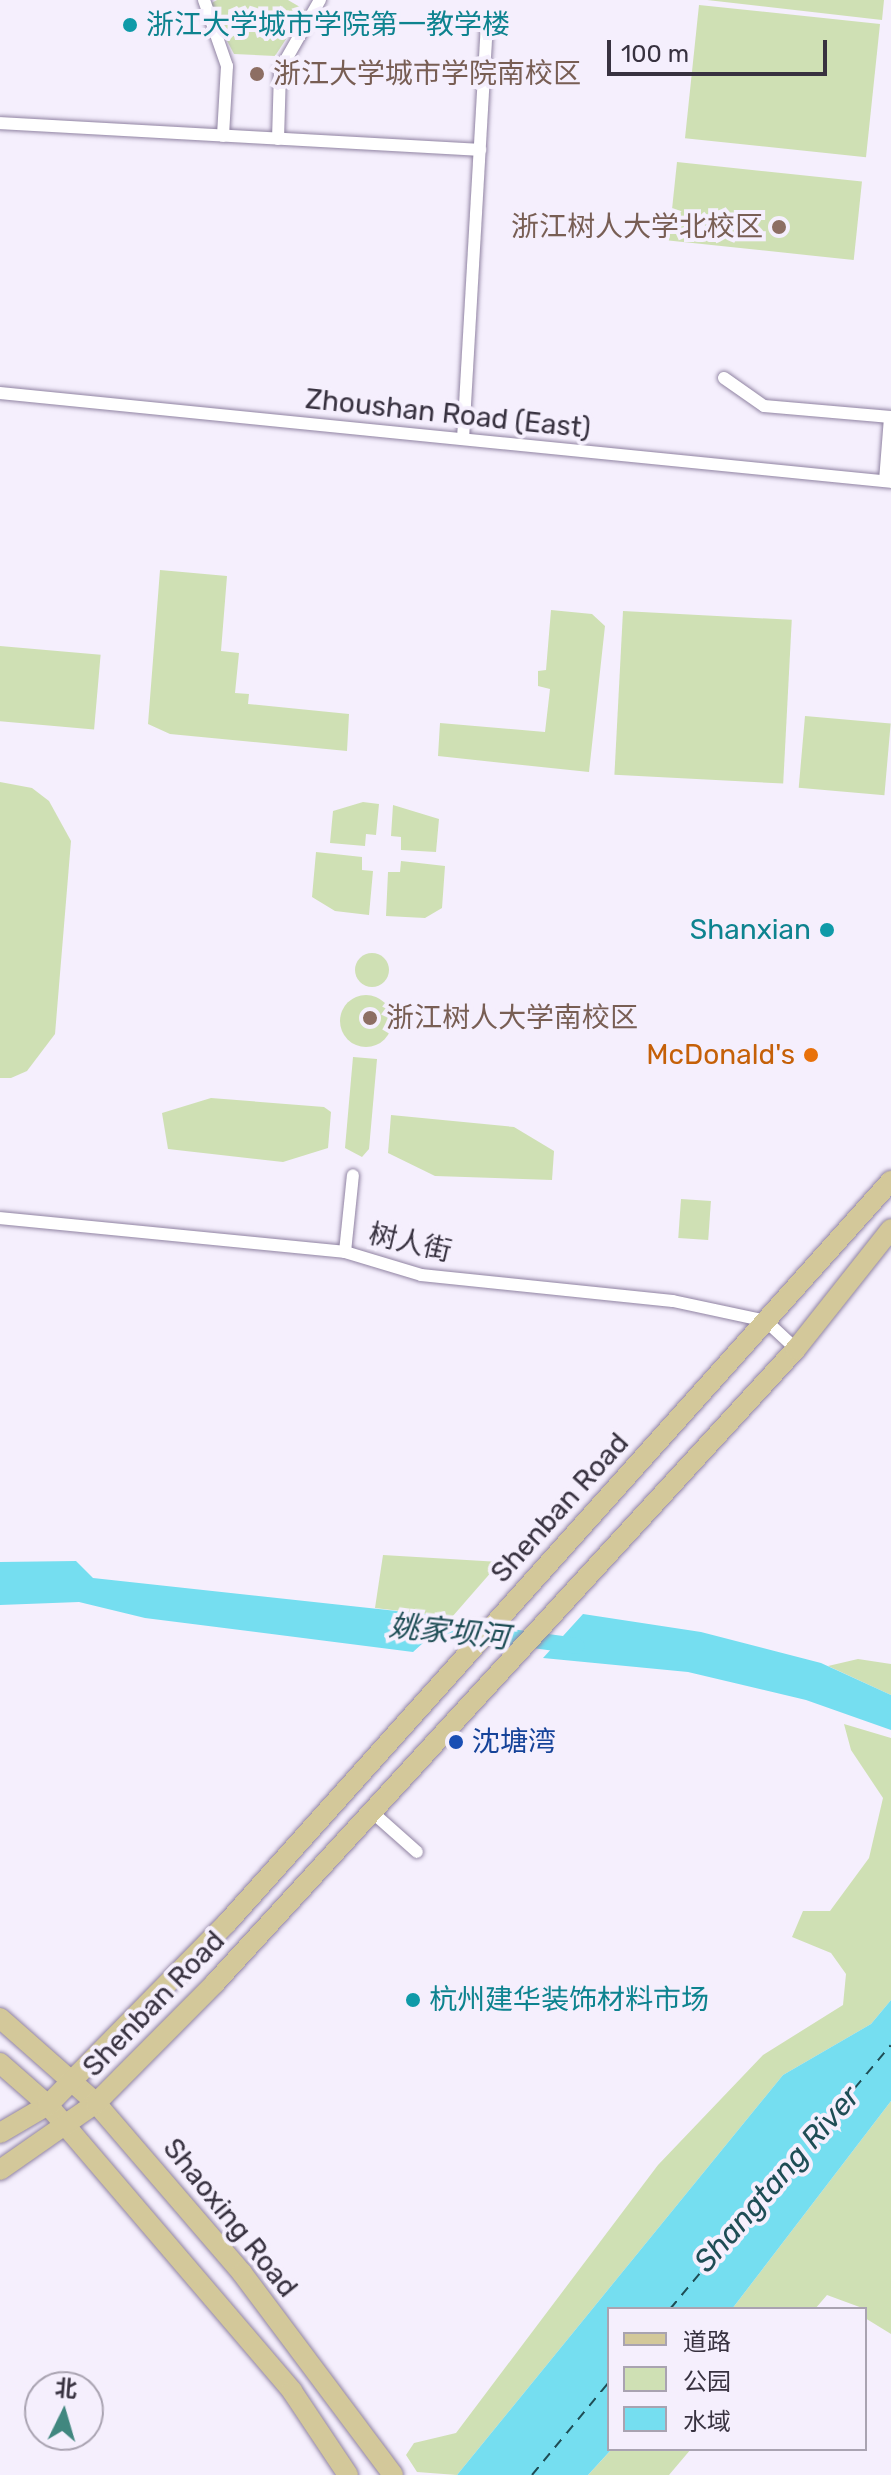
<!DOCTYPE html>
<meta charset="utf-8">
<style>
body{margin:0}
#map{position:relative;width:891px;height:2475px;overflow:hidden;background:#f5effd;font-family:Rubik,"Noto Sans SC",sans-serif}
div>[style]{position:absolute}
[style*='--x']{left:calc(var(--x)*1px);top:calc(var(--y)*1px);width:calc(var(--w)*1px);rotate:calc(var(--a)*1deg)}
.green>*{inset:0;background:#cfe0b4;transform-origin:0 0}
.round{border-radius:50%}
.water>*{inset:0;background:#75def0}
.canal>*{height:16px;margin:-8px;padding:0 8px;transform-origin:8px;border-radius:8px;background:#75def0}
.ferry>*{height:2px;margin-top:-1px;transform-origin:0;background:repeating-linear-gradient(90deg,#1e4d55 0 10px,transparent 0 18px)}
.roads{filter:drop-shadow(0 0 2px #9083a2) drop-shadow(0 0 2px #9083a2)}
.street>*{height:12px;margin:-6px;padding:0 6px;transform-origin:6px;border-radius:6px;background:#fff}
.primary>*{height:20px;margin:-10px;padding:0 10px;transform-origin:10px;border-radius:10px;background:#d3c89a}
.dots>*{width:22px;height:22px;translate:-50% -50%;box-sizing:border-box;border:4px solid #f5effd;border-radius:50%}
span{translate:-50% -50%;white-space:nowrap;text-align:center;line-height:1.15;-webkit-text-stroke:8px #f5effd;paint-order:stroke}
.culture-label{font-size:28px;color:#0d838f}
.left{translate:0 -50%;text-align:left}
.right{translate:-100% -50%;text-align:right}
.education-label{font-size:28px;color:#785e54}
.street-label{font-size:28px;color:#383240}
.food-label{font-size:28px;color:#c56008}
.transit-label{font-size:28px;color:#164399}
.water-label{font-size:30px;color:#1e4d55;font-style:italic}
.legend{position:absolute;left:607px;top:2307px;width:260px;height:144px;box-sizing:border-box;background:#f5effd;border:2px solid #a9a3b1;margin:0;padding:10px 14px;list-style:none;font-size:24px;color:#383240}
.legend li{display:flex;align-items:center;gap:16px;height:40px}
.legend b{width:40px;border:2px solid #a9a3b1}
.north{position:absolute;left:24px;top:2371px;width:80px;height:80px;box-sizing:border-box;background:#f5effd;border:2px solid #a9a3b1;border-radius:50%;rotate:5deg;font-size:22px;font-weight:700;line-height:32px;text-align:center;color:#383240}
.north::after{content:'';display:block;margin:auto;width:28px;height:36px;background:#41877f;clip-path:polygon(50% 0,100% 100%,50% 72%,0 100%)}
.scale{position:absolute;left:607px;top:40px;width:220px;height:36px;box-sizing:border-box;border:4px solid #383240;border-top:0;padding-left:10px;font-size:24px;line-height:28px;white-space:nowrap;color:#383240;-webkit-text-stroke:6px #f5effd;paint-order:stroke}
</style>
<div id="map">
<div class="green">
<i style="clip-path:polygon(217px 0,288px 0,305px 10px,275px 56px,234px 54px,208px 5px)"></i>
<i style="clip-path:polygon(707px 0,884px 0,882px 20px)"></i>
<i style="left:699px;top:5px;width:182px;height:134px;rotate:6deg"></i>
<i style="left:677px;top:162px;width:186px;height:79px;rotate:6deg"></i>
<i style="clip-path:polygon(160px 570px,227px 576px,221px 651px,239px 653px,235px 693px,249px 694px,248px 704px,349px 714px,347px 751px,170px 734px,148px 724px)"></i>
<i style="clip-path:polygon(551px 610px,592px 614px,605px 626px,589px 772px,438px 756px,440px 723px,545px 732px,550px 689px,538px 686px,538px 671px,546px 670px)"></i>
<i style="left:623px;top:611px;width:169px;height:164px;rotate:3deg"></i>
<i style="left:0;top:646px;width:101px;height:75px;rotate:5deg"></i>
<i style="left:805px;top:716px;width:86px;height:72px;rotate:5deg"></i>
<i style="clip-path:polygon(0 782px,32px 788px,49px 801px,71px 841px,55px 1034px,27px 1071px,11px 1078px,0 1078px)"></i>
<i style="clip-path:polygon(363px 802px,379px 804px,376px 835px,366px 834px,365px 846px,330px 843px,333px 811px)"></i>
<i style="clip-path:polygon(393px 805px,439px 819px,436px 852px,401px 850px,401px 837px,391px 836px)"></i>
<i style="clip-path:polygon(316px 852px,362px 857px,362px 870px,373px 871px,369px 915px,335px 911px,312px 897px)"></i>
<i style="clip-path:polygon(401px 861px,445px 866px,442px 908px,425px 918px,386px 916px,388px 872px,400px 872px)"></i>
<i class="round" style="left:355px;top:953px;width:34px;height:34px"></i>
<i class="round" style="left:340px;top:995px;width:52px;height:52px"></i>
<i style="clip-path:polygon(353px 1057px,377px 1059px,369px 1149px,362px 1157px,345px 1148px)"></i>
<i style="clip-path:polygon(211px 1098px,324px 1107px,331px 1112px,328px 1148px,283px 1162px,168px 1149px,162px 1113px)"></i>
<i style="clip-path:polygon(391px 1115px,514px 1127px,554px 1151px,552px 1180px,435px 1176px,388px 1153px)"></i>
<i style="left:681px;top:1199px;width:30px;height:39px;rotate:4deg"></i>
<i style="clip-path:polygon(383px 1555px,500px 1562px,452px 1617px,375px 1608px)"></i>
<i style="clip-path:polygon(858px 1659px,891px 1664px,891px 1695px,828px 1666px)"></i>
<i style="clip-path:polygon(844px 1724px,891px 1738px,891px 2000px,871px 2024px,783px 2075px,457px 2475px,417px 2472px,406px 2455px,414px 2443px,456px 2433px,658px 2165px,763px 2055px,843px 2005px,846px 1974px,831px 1953px,792px 1937px,803px 1911px,830px 1911px,869px 1858px,883px 1798px,851px 1750px)"></i>
<i style="clip-path:polygon(891px 2101px,891px 2334px,865px 2318px,865px 2309px,827px 2295px,815px 2309px,732px 2309px)"></i>
<i style="clip-path:polygon(612px 2449px,691px 2449px,669px 2475px,588px 2475px)"></i>
</div>
<div class="water">
<i style="clip-path:polygon(76px 1561px,93px 1578px,452px 1617px,413px 1652px,145px 1618px,79px 1602px,0 1605px,0 1562px)"></i>
<i style="clip-path:polygon(583px 1614px,701px 1632px,821px 1663px,891px 1695px,891px 1730px,806px 1700px,688px 1672px,543px 1658px)"></i>
<i style="clip-path:polygon(891px 2000px,891px 2101px,732px 2309px,609px 2309px,610px 2451px,588px 2475px,457px 2475px,783px 2075px,871px 2024px)"></i>
</div>
<div class="canal">
<i style="--x:422;--y:1625;--w:156;--a:7.7"></i>
</div>
<div class="ferry">
<i style="--x:670;--y:2309;--w:344;--a:-50.1"></i>
<i style="--x:532;--y:2475;--w:121;--a:-50.4"></i>
</div>
<div class="roads">
<div class="street">
<i style="--x:204;--y:0;--w:70;--a:70.8"></i>
<i style="--x:227;--y:66;--w:70;--a:93.3"></i>
<i style="--x:0;--y:123;--w:481;--a:3.2"></i>
<i style="--x:278;--y:139;--w:69;--a:-88.3"></i>
<i style="--x:280;--y:70;--w:81;--a:-60.3"></i>
<i style="--x:724;--y:378;--w:49;--a:35"></i>
<i style="--x:764;--y:406;--w:127;--a:5"></i>
<i style="--x:0;--y:393;--w:895;--a:5.7"></i>
<i style="--x:463;--y:439;--w:418;--a:-86.7"></i>
<i style="--x:885;--y:481;--w:64;--a:-85.5"></i>
<i style="--x:0;--y:1218;--w:347;--a:5.6"></i>
<i style="--x:345;--y:1252;--w:79;--a:16.8"></i>
<i style="--x:421;--y:1275;--w:253;--a:5.9"></i>
<i style="--x:673;--y:1301;--w:95;--a:12.1"></i>
<i style="--x:766;--y:1321;--w:41;--a:43"></i>
<i style="--x:345;--y:1252;--w:77;--a:-84.1"></i>
<i style="--x:372;--y:1812;--w:60;--a:41.6"></i>
</div>
<div class="primary">
<i style="--x:0;--y:2018;--w:128;--a:41.5"></i>
<i style="--x:96;--y:2103;--w:224;--a:49.3"></i>
<i style="--x:242;--y:2273;--w:252;--a:53.2"></i>
<i style="--x:0;--y:2063;--w:64;--a:41.2"></i>
<i style="--x:48;--y:2105;--w:376;--a:49.5"></i>
<i style="--x:292;--y:2391;--w:101;--a:56.3"></i>
<i style="--x:0;--y:2133;--w:56;--a:-30.3"></i>
<i style="--x:48;--y:2105;--w:255;--a:-45.5"></i>
<i style="--x:227;--y:1923;--w:996;--a:-48.18"></i>
<i style="--x:0;--y:2170;--w:117;--a:-34.9"></i>
<i style="--x:96;--y:2103;--w:169;--a:-45.2"></i>
<i style="--x:215;--y:1983;--w:860;--a:-47.5"></i>
<i style="--x:796;--y:1349;--w:153;--a:-51.6"></i>
</div>
</div>
<div class="dots">
<i style="left:130px;top:25px;background:#0f9aa8"></i>
<i style="left:257px;top:74px;background:#8d6e63"></i>
<i style="left:779px;top:227px;background:#8d6e63"></i>
<i style="left:827px;top:930px;background:#0f9aa8"></i>
<i style="left:370px;top:1018px;background:#8d6e63"></i>
<i style="left:811px;top:1055px;background:#e8710a"></i>
<i style="left:456px;top:1742px;background:#1a4fb4"></i>
<i style="left:413px;top:2000px;background:#0f9aa8"></i>
</div>
<div class="culture-label">
<span class="left" style="left:146px;top:25px">浙江大学城市学院第一教学楼</span>
<span class="right" style="left:811px;top:930px">Shanxian</span>
<span class="left" style="left:429px;top:2000px">杭州建华装饰材料市场</span>
</div>
<div class="education-label">
<span class="left" style="left:273px;top:74px">浙江大学城市学院南校区</span>
<span class="right" style="left:763px;top:227px">浙江树人大学北校区</span>
<span class="left" style="left:386px;top:1018px">浙江树人大学南校区</span>
</div>
<div class="street-label">
<span style="left:448px;top:414px;rotate:6deg">Zhoushan Road (East)</span>
<span style="left:410px;top:1243px;rotate:13deg">树人街</span>
<span style="left:560px;top:1508px;rotate:-48deg">Shenban Road</span>
<span style="left:154px;top:2004px;rotate:-46deg">Shenban Road</span>
<span style="left:230px;top:2218px;rotate:51deg">Shaoxing Road</span>
</div>
<div class="food-label">
<span class="right" style="left:795px;top:1055px">McDonald's</span>
</div>
<div class="transit-label">
<span class="left" style="left:472px;top:1742px">沈塘湾</span>
</div>
<div class="water-label">
<span style="left:449px;top:1632px;rotate:6deg">姚家坝河</span>
<span style="left:777px;top:2179px;rotate:-49deg">Shangtang River</span>
</div>
<ul class="legend">
<li><b style="height:10px;background:#d3c89a"></b>道路</li>
<li><b style="height:22px;background:#cfe0b4"></b>公园</li>
<li><b style="height:22px;background:#75def0"></b>水域</li>
</ul>
<div class="north">北</div>
<div class="scale">100 m</div>
</div>
